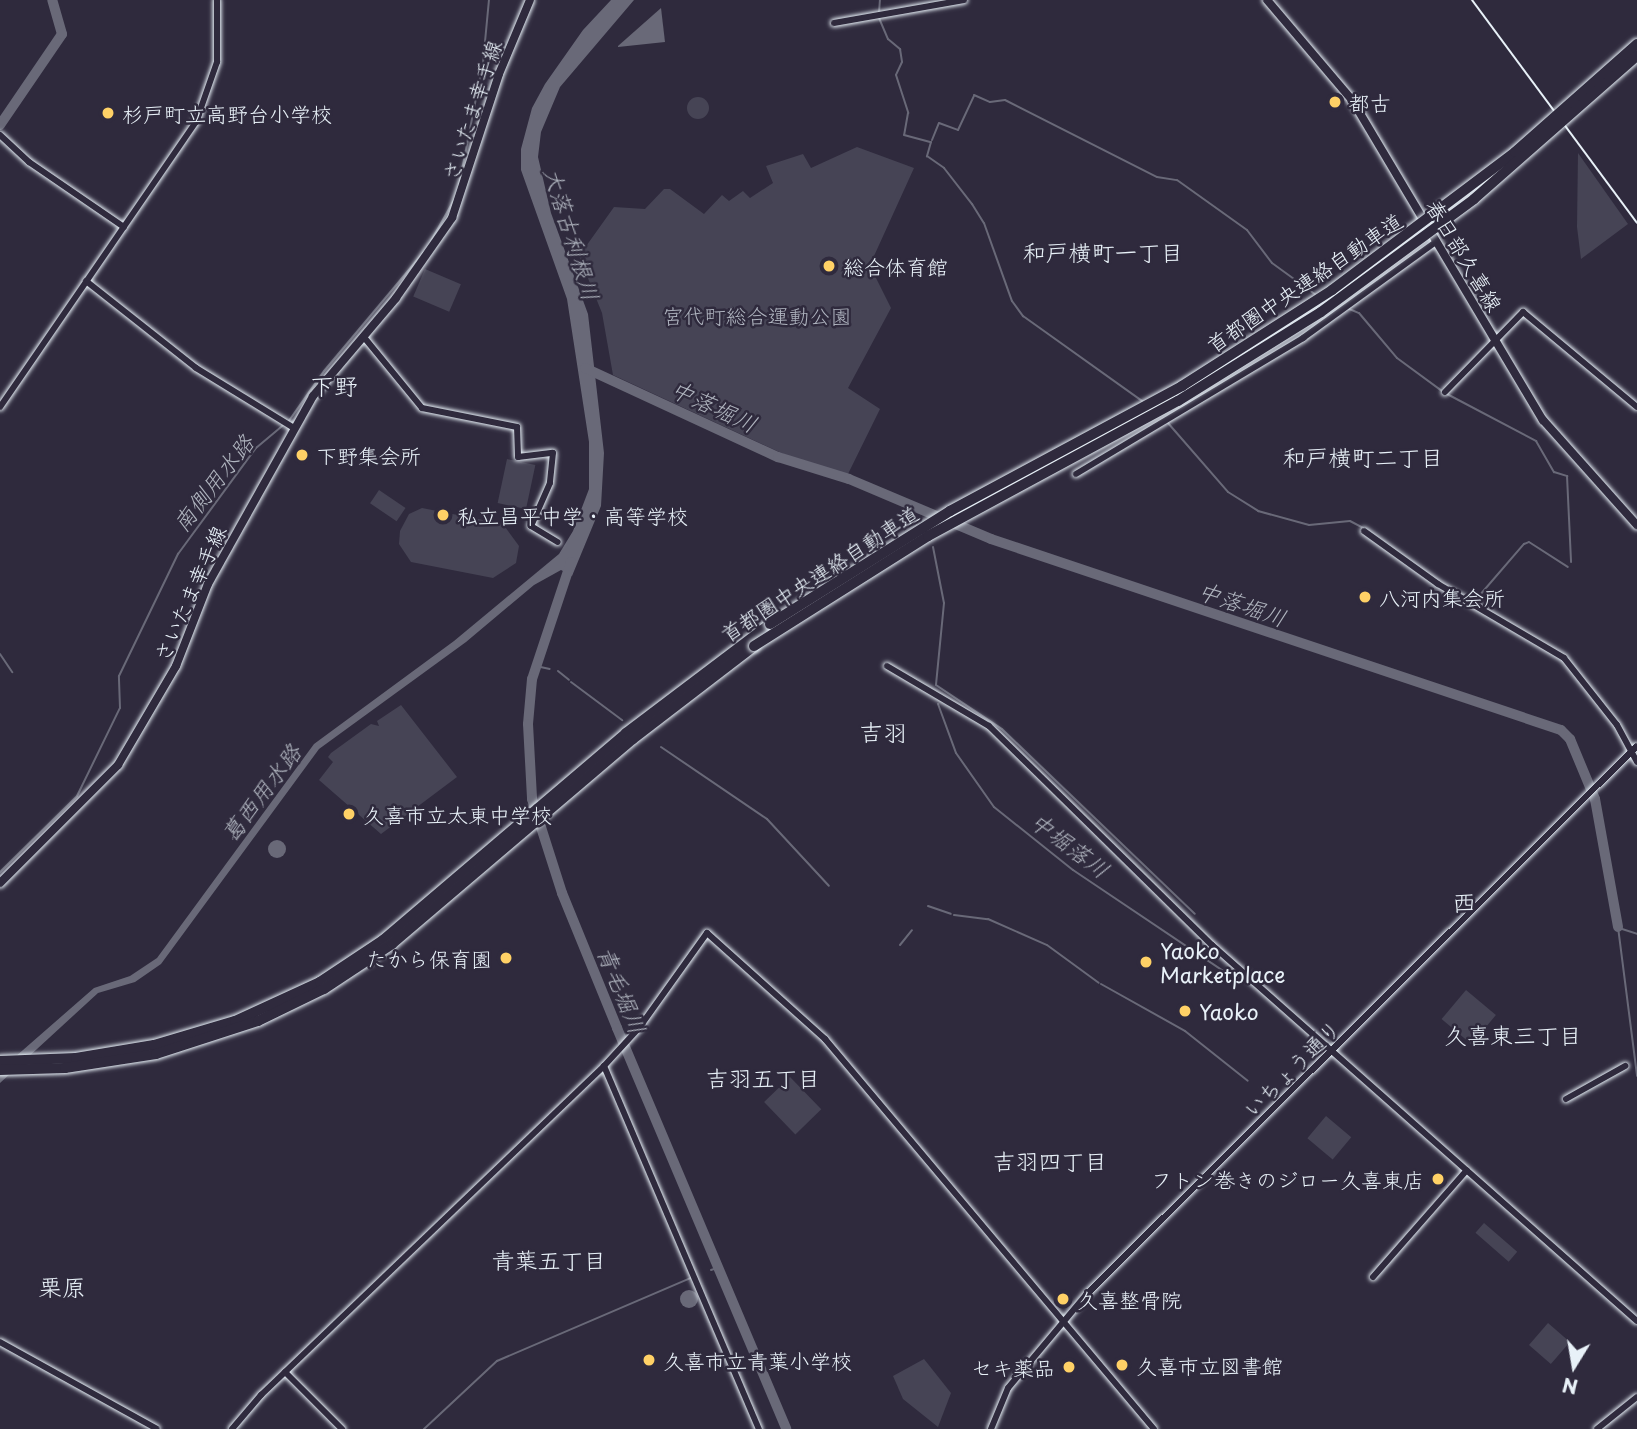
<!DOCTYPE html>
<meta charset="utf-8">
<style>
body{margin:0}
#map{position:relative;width:1637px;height:1429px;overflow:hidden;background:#2f2a3d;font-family:"Playpen Sans","Klee One",sans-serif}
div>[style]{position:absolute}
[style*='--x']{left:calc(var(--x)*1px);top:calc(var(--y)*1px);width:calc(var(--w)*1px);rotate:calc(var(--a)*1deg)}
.green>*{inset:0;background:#464455;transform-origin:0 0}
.round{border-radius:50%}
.water>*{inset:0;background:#696978}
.stream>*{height:2px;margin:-1px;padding:0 1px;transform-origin:1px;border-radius:1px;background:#696978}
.river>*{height:10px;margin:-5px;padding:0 5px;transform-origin:5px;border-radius:5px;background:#696978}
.roads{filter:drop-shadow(0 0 2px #e8f1f8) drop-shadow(0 0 2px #e8f1f8)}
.tertiary>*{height:6px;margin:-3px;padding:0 3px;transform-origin:3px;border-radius:3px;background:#2f2a3d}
.primary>*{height:8px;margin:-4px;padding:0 4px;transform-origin:4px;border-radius:4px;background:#2f2a3d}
.motorway>*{height:10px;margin:-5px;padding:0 5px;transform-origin:5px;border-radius:5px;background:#2f2a3d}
.rail>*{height:2px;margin:-1px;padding:0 1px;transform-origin:1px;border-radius:1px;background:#e8f1f8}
.bridges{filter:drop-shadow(0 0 2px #e8f1f8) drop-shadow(0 0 2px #e8f1f8)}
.motorway-bridge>*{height:10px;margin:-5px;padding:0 5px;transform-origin:5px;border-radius:5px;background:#2f2a3d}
.dots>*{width:19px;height:19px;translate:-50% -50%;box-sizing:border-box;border:4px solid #2f2a3d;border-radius:50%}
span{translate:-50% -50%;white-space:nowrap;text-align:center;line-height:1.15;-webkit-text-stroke:5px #2f2a3d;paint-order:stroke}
.poi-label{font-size:21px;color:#e8f1f8}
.left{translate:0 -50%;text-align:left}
.right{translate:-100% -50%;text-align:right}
.street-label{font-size:21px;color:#e8f1f8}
.park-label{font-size:21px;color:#afb4bf}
.water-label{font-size:23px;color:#afb4be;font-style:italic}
.neighbourhood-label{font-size:23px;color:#e8f1f8}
.quarter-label{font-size:24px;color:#e8f1f8}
.north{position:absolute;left:1539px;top:1331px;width:70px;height:70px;-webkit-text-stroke:5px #2f2a3d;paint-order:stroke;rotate:191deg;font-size:19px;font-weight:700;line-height:28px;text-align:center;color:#e8f1f8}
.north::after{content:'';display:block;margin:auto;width:24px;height:32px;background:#e8f1f8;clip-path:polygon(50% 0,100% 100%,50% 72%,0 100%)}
</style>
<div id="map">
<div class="green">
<i class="round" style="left:687px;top:97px;width:22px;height:22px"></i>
<i style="clip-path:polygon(857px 147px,914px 168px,874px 256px,875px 276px,891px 308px,848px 388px,880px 409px,848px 474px,790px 457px,613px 375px,602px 313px,579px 256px,614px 207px,645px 209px,664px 189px,670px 189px,704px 214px,722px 195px,729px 201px,743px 191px,750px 198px,773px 183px,766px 166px,803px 154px,811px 168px)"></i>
<i style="clip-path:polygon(1578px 153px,1628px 224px,1581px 259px,1577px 227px)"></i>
<i style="left:425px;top:269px;width:39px;height:30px;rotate:23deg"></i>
<i style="left:507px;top:459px;width:29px;height:45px;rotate:12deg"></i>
<i style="left:379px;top:490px;width:32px;height:16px;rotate:34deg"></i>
<i style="clip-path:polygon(422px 508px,503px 524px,519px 546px,516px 563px,493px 578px,411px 562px,399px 544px,400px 531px,409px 514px)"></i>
<i style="clip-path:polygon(401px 705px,457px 777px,381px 834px,319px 780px,333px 762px,328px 757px,331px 753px,371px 724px,379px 726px,377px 721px)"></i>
<i style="left:1466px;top:990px;width:39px;height:38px;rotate:40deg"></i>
<i style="left:790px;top:1077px;width:45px;height:36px;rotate:46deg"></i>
<i style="left:1326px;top:1116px;width:33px;height:29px;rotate:40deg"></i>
<i style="left:1484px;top:1223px;width:44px;height:13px;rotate:41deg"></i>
<i style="left:1548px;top:1323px;width:29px;height:29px;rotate:41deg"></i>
<i style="clip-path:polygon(924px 1359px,951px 1393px,938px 1427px,903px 1399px,893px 1376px)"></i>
</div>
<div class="water">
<i style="clip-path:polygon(611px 0,634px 0,560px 87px,541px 132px,538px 157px,551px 213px,588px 314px,604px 453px,601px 506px,572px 576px,561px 570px,534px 585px,466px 642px,319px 749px,161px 964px,135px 982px,98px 993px,0 1083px,0 1072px,15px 1057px,94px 988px,130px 976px,157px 958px,314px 744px,454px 641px,559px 554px,573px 531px,589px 489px,589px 442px,567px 299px,521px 170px,521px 149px,532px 108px,545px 84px,583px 30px)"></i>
<i style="clip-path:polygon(661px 8px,665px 42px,618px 47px,618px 46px)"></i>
<i class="round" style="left:268px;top:840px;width:18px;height:18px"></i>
<i class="round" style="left:680px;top:1290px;width:18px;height:18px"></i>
</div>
<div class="stream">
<i style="--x:879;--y:13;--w:13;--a:-86"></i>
<i style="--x:879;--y:18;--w:23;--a:67"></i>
<i style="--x:888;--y:39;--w:16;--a:40"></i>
<i style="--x:900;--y:49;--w:13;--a:81"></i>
<i style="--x:902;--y:62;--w:14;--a:115"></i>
<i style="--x:896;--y:75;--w:40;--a:72"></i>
<i style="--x:908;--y:113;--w:22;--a:100"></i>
<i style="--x:904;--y:135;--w:28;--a:15"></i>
<i style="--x:931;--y:142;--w:15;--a:106"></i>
<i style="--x:927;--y:156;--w:21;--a:35"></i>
<i style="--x:944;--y:168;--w:46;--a:52.1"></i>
<i style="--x:972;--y:204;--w:22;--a:58"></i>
<i style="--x:984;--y:223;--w:83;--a:70.3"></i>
<i style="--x:1012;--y:301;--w:19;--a:54"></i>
<i style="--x:1023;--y:316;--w:150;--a:35.5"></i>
<i style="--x:932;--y:140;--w:18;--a:-68"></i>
<i style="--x:939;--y:123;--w:20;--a:20"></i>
<i style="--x:958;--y:130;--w:38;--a:-65"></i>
<i style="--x:974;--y:95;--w:17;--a:24"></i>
<i style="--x:990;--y:102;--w:15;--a:-8"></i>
<i style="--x:1005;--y:100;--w:170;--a:26.9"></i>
<i style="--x:1157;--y:177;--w:20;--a:9"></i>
<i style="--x:1177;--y:180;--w:86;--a:35.5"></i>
<i style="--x:1247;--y:230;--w:41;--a:52.9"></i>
<i style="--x:1272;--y:263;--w:54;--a:36"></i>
<i style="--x:459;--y:185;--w:124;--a:-78.9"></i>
<i style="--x:483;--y:63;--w:63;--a:-84.6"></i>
<i style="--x:431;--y:241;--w:47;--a:-60.7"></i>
<i style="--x:1347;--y:308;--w:13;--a:23"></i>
<i style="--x:1359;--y:313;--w:59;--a:49.8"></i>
<i style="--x:1397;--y:358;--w:56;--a:36.3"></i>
<i style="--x:1447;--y:394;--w:101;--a:27.8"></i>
<i style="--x:1536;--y:441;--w:36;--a:60"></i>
<i style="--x:1554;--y:472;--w:14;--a:17"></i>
<i style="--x:1567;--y:476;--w:86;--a:87.3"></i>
<i style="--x:288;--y:422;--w:62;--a:-54.8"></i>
<i style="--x:324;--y:371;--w:155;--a:-50"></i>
<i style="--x:1168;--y:423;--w:91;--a:49"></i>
<i style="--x:1228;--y:492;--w:36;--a:32"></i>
<i style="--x:1258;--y:511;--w:53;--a:15.4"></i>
<i style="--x:1309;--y:525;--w:41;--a:-5.6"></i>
<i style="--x:1350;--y:521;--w:17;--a:28"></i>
<i style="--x:933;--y:547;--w:57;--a:78.9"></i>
<i style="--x:944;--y:603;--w:82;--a:95.6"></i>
<i style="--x:936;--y:685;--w:79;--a:33.7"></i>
<i style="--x:1002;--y:729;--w:267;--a:43.8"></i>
<i style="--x:1473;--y:603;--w:78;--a:-49.2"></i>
<i style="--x:1524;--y:544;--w:5;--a:-22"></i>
<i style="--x:1529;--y:542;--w:46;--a:32.7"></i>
<i style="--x:0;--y:654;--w:22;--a:56"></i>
<i style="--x:536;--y:666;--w:14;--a:12"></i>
<i style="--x:558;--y:671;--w:14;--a:39"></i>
<i style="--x:571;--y:682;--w:64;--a:36.7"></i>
<i style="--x:938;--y:704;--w:52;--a:69.8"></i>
<i style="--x:956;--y:753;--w:66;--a:54.9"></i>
<i style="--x:994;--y:807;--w:101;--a:38.6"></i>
<i style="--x:1073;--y:870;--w:184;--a:33.9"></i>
<i style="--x:661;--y:747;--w:128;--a:34.2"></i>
<i style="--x:767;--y:819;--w:91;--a:47.2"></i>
<i style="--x:0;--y:872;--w:108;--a:-44.6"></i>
<i style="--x:77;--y:796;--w:98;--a:-64"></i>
<i style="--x:120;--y:708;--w:32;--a:-92"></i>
<i style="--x:119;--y:676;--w:136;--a:-64.2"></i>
<i style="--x:178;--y:554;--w:132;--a:-53.7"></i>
<i style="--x:256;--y:448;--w:35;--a:-40"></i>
<i style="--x:928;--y:906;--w:24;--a:19"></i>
<i style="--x:954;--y:915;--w:34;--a:7"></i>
<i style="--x:988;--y:919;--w:64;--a:23.8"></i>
<i style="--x:1047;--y:945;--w:64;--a:36.2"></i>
<i style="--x:1618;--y:927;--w:150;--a:82.7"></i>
<i style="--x:1619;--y:928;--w:19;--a:18"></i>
<i style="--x:900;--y:945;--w:19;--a:-51"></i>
<i style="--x:1101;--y:984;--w:96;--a:29.2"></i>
<i style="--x:1185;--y:1031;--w:80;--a:38.4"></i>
<i style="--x:711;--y:1270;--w:6;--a:-18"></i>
<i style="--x:424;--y:1429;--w:100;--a:-43"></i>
<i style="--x:497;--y:1361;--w:211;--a:-23.2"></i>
</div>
<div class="river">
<i style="--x:0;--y:125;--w:110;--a:-55.7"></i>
<i style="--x:62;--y:34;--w:35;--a:-106"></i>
<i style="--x:585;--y:368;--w:213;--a:24.8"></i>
<i style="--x:778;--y:457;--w:74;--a:17.2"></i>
<i style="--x:849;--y:479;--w:154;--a:22.9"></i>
<i style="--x:991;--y:539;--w:601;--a:18.53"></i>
<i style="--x:1561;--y:730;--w:13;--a:45"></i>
<i style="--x:1570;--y:739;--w:65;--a:67.4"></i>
<i style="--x:1595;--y:799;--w:130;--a:79.8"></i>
<i style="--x:571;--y:562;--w:123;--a:108.4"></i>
<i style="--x:532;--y:679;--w:45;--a:95.1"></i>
<i style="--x:528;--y:724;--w:75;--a:86.9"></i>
<i style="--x:532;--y:799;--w:99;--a:72.3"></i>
<i style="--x:562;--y:893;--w:146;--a:67.8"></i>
<i style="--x:617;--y:1028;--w:435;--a:67.1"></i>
</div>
<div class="roads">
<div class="tertiary">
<i style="--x:834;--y:23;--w:132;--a:-10"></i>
<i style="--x:0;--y:135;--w:40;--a:43"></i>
<i style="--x:29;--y:162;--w:115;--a:34.4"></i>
<i style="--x:86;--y:281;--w:140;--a:38.3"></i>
<i style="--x:196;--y:368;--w:115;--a:31.5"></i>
<i style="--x:363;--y:336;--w:93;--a:50.7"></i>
<i style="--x:422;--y:408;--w:97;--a:11.3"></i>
<i style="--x:517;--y:427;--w:30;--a:88"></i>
<i style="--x:518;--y:457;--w:35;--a:-7"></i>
<i style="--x:553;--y:453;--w:30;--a:96"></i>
<i style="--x:550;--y:483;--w:47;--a:113.8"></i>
<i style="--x:531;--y:526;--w:31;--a:31"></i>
<i style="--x:1445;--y:392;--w:112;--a:-45.7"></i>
<i style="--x:1523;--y:312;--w:148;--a:39.8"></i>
<i style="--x:0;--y:407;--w:346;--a:-55.5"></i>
<i style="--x:196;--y:122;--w:64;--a:-70.7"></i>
<i style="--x:217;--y:62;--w:62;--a:-90"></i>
<i style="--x:1076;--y:474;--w:265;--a:-30.9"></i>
<i style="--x:1303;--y:338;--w:165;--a:-35.9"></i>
<i style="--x:1364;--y:531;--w:91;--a:35.6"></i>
<i style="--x:1438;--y:584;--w:146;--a:30.4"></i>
<i style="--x:1564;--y:658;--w:85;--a:51.7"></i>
<i style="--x:1617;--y:725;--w:42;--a:61.6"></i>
<i style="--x:887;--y:666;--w:118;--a:30.5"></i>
<i style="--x:989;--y:726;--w:313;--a:44.5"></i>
<i style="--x:1212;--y:945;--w:567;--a:41.5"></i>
<i style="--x:604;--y:1066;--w:395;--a:66.9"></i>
<i style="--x:1566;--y:1099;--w:68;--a:-29.2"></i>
<i style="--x:1373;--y:1277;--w:142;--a:-48.7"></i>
<i style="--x:0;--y:1342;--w:179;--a:29"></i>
<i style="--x:285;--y:1372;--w:81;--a:45"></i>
<i style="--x:232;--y:1429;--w:45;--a:-49.5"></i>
<i style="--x:261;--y:1395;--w:475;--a:-43.8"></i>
<i style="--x:604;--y:1066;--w:52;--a:-47.4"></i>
<i style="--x:639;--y:1028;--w:117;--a:-54.4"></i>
<i style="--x:707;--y:933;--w:159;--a:41.9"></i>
<i style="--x:825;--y:1039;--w:510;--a:49.85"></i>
<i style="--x:991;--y:1429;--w:44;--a:-67.5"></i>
<i style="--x:1008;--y:1388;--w:123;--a:-50"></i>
<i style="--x:1087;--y:1294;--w:776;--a:-44.9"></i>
<i style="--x:1597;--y:1429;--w:51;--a:-38.7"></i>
</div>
<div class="primary">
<i style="--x:1267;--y:0;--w:131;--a:49.6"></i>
<i style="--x:1352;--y:100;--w:373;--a:59.2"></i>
<i style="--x:1543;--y:420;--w:141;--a:48.2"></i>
<i style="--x:0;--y:883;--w:167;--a:-45"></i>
<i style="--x:118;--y:765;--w:115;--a:-59.6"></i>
<i style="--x:176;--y:666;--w:88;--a:-68.7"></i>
<i style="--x:208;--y:584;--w:215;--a:-60.8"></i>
<i style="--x:313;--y:396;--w:128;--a:-49.7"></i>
<i style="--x:396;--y:298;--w:98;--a:-55"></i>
<i style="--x:452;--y:218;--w:151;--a:-71.9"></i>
<i style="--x:499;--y:74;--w:80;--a:-67.3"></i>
</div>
<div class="motorway">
<i style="--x:0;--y:1061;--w:76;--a:-2.3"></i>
<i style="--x:76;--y:1058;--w:79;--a:-9.5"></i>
<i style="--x:154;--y:1045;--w:84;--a:-16.5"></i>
<i style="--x:235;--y:1021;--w:94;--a:-24.6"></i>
<i style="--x:320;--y:982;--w:76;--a:-33.7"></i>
<i style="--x:383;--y:940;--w:319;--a:-40.4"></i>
<i style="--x:626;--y:733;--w:181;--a:-37.1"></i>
<i style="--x:0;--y:1070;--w:65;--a:-1.8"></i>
<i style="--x:65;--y:1068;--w:92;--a:-8.7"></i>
<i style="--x:156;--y:1054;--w:107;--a:-17.9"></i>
<i style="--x:258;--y:1021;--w:73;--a:-25.9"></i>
<i style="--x:324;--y:989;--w:82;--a:-33.5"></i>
<i style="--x:392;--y:944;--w:316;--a:-40.4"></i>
<i style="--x:633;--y:739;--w:153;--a:-37.5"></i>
</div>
</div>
<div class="rail">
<i style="--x:1472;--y:0;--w:277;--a:53.5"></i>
</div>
<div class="bridges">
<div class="motorway-bridge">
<i style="--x:770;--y:624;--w:213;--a:-32.1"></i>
<i style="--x:950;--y:511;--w:264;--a:-28.3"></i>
<i style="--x:1182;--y:386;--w:178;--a:-32.6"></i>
<i style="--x:1332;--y:290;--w:229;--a:-37"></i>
<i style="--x:1515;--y:152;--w:163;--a:-41.5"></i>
<i style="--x:754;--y:646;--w:206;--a:-32.3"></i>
<i style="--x:928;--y:536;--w:284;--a:-28.4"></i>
<i style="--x:1178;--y:401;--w:168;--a:-31.9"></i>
<i style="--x:1321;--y:312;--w:190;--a:-36.4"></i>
<i style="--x:1474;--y:199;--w:217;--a:-41.3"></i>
</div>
</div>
<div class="dots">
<i style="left:1335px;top:102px;background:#ffd166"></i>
<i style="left:108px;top:113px;background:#ffd166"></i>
<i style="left:829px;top:266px;background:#ffd166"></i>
<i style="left:302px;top:455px;background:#ffd166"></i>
<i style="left:443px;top:515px;background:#ffd166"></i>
<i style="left:1365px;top:597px;background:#ffd166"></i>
<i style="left:349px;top:814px;background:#ffd166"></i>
<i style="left:506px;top:958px;background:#ffd166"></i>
<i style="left:1146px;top:962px;background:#ffd166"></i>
<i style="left:1185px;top:1011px;background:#ffd166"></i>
<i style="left:1438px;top:1179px;background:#ffd166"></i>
<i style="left:1063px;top:1299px;background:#ffd166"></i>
<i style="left:649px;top:1360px;background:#ffd166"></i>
<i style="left:1122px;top:1365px;background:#ffd166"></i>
<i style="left:1069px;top:1367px;background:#ffd166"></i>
</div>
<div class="poi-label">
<span class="left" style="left:1349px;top:102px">都古</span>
<span class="left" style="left:122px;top:113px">杉戸町立高野台小学校</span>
<span class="left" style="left:843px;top:266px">総合体育館</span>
<span class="left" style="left:316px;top:455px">下野集会所</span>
<span class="left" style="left:457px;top:515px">私立昌平中学・高等学校</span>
<span class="left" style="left:1379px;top:597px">八河内集会所</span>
<span class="left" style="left:363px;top:814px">久喜市立太東中学校</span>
<span class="left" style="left:1160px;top:962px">Yaoko<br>Marketplace</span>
<span class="right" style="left:492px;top:958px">たから保育園</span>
<span class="left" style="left:1199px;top:1011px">Yaoko</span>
<span class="right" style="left:1424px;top:1179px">フトン巻きのジロー久喜東店</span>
<span class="left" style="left:1077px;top:1299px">久喜整骨院</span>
<span class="left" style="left:663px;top:1360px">久喜市立青葉小学校</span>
<span class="left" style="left:1136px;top:1365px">久喜市立図書館</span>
<span class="right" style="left:1055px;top:1367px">セキ薬品</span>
</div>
<div class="street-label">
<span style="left:471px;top:110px;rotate:-72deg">さいたま幸手線</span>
<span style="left:1465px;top:255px;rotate:59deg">春日部久喜線</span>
<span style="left:1304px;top:282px;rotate:-34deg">首都圏中央連絡自動車道</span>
<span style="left:819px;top:573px;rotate:-33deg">首都圏中央連絡自動車道</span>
<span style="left:189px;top:593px;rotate:-66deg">さいたま幸手線</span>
<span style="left:1291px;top:1068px;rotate:-45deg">いちょう通り</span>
</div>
<div class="park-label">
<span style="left:757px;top:315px">宮代町総合運動公園</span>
</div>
<div class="water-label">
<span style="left:572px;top:234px;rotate:73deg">大落古利根川</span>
<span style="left:714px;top:406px;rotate:25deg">中落堀川</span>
<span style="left:213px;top:483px;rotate:-52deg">南側用水路</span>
<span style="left:1242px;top:604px;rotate:19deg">中落堀川</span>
<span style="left:261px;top:793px;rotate:-53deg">葛西用水路</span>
<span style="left:1070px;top:845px;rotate:37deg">中堀落川</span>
<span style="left:622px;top:990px;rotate:68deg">青毛堀川</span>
</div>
<div class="neighbourhood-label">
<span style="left:1103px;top:252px">和戸横町一丁目</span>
<span style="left:1363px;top:457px">和戸横町二丁目</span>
<span style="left:1513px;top:1035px">久喜東三丁目</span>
<span style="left:763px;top:1078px">吉羽五丁目</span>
<span style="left:1050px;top:1161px">吉羽四丁目</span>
<span style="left:549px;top:1260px">青葉五丁目</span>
</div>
<div class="quarter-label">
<span style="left:334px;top:386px">下野</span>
<span style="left:883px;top:732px">吉羽</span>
<span style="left:1464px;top:902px">西</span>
<span style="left:62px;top:1287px">栗原</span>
</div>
<div class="north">N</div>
</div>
